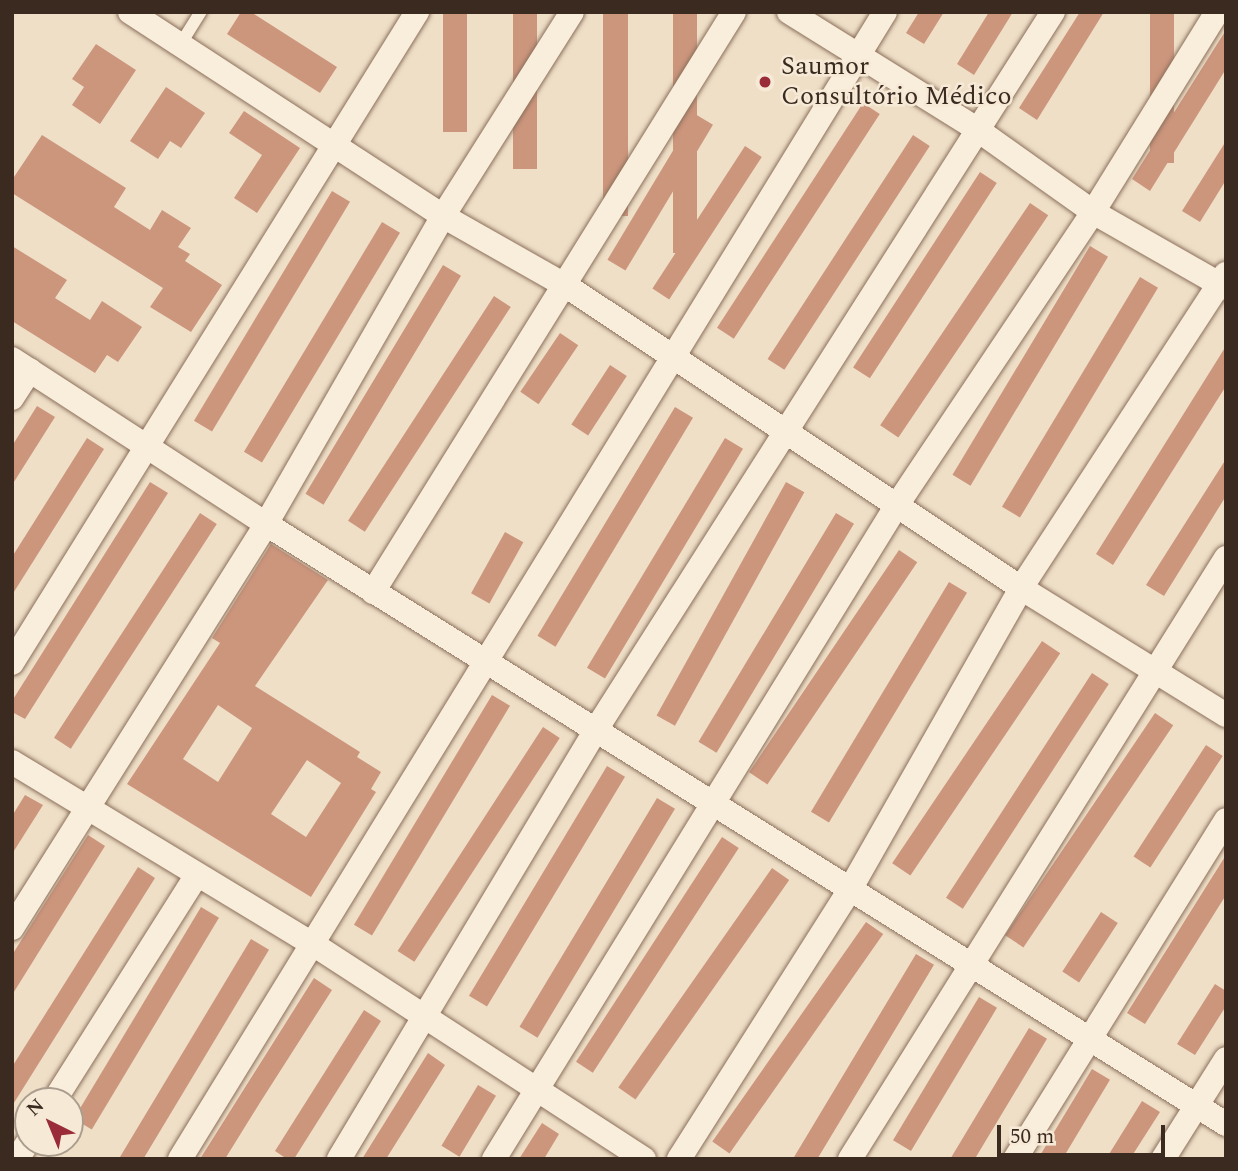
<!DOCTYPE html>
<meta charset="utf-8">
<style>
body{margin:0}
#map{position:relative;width:1238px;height:1171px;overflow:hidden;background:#efdfc7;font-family:Spectral,serif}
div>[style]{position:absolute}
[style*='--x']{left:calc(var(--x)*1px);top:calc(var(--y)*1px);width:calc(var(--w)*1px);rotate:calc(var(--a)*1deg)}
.building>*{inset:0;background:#cc967d;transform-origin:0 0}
.roads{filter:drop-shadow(0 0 2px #8b705c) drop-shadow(0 0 2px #8b705c)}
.lane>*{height:12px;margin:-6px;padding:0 6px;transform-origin:6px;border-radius:6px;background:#f9eddb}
.street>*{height:24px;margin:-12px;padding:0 12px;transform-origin:12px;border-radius:12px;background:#f9eddb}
.dots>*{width:19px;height:19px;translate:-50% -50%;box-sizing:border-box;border:4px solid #f6ead7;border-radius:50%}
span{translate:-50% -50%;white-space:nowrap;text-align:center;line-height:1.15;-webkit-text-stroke:5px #f6ead7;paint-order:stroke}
.poi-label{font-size:26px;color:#3b2a20}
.left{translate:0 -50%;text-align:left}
.frame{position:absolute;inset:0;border:14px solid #3b2a20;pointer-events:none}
.north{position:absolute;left:14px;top:1087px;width:70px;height:70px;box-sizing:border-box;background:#f6ead7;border:2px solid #ab9d8e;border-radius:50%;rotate:317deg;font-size:19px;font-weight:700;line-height:28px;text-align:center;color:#3b2a20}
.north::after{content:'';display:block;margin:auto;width:24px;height:32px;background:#9a2c39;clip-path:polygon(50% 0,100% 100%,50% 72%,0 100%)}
.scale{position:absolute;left:997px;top:1125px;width:168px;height:32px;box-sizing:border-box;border:4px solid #3b2a20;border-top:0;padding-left:9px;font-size:21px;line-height:24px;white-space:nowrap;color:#3b2a20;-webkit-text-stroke:5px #f6ead7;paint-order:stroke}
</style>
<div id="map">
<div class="building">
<i style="clip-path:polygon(241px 12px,251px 12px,337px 67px,320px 93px,227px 34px)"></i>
<i style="left:443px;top:12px;width:24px;height:120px"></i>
<i style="left:513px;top:12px;width:24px;height:157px"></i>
<i style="left:603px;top:12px;width:25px;height:204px"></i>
<i style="left:673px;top:12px;width:24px;height:241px"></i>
<i style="clip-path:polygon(919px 12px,944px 12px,924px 44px,906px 33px)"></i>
<i style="clip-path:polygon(989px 12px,1013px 12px,974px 75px,957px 64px)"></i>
<i style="clip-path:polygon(1080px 12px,1104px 12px,1037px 120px,1019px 108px)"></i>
<i style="left:1150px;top:12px;width:24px;height:151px"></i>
<i style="clip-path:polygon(1226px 30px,1226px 69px,1150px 191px,1132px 179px)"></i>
<i style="clip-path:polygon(96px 44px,136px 70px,100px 124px,72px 105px,84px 87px,72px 79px)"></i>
<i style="clip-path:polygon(166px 87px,205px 113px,181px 148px,170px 141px,158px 159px,130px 141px)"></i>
<i style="left:863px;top:103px;width:20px;height:268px;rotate:33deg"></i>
<i style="clip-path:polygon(244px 111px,300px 148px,257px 213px,234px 198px,262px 155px,229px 133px)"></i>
<i style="left:695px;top:114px;width:21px;height:170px;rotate:31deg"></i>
<i style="clip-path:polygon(42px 135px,126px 188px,114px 207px,150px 230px,162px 210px,191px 228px,178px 247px,190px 254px,185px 261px,222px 285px,191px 332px,150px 307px,163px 288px,12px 193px,12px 180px)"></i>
<i style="left:913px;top:135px;width:20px;height:267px;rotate:33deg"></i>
<i style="clip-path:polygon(1226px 141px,1226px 180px,1200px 222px,1182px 211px)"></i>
<i style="left:745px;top:146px;width:20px;height:170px;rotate:33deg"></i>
<i style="left:980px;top:172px;width:20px;height:233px;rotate:33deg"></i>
<i style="left:332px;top:191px;width:21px;height:268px;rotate:31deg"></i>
<i style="left:1030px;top:203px;width:22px;height:268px;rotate:34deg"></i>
<i style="left:382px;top:222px;width:21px;height:268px;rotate:31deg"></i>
<i style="clip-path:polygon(12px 246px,67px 280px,55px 298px,90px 320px,102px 301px,142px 327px,118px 362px,107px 355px,95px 373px,12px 321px)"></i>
<i style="left:1090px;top:246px;width:21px;height:267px;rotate:31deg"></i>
<i style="left:443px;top:265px;width:21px;height:267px;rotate:31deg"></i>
<i style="left:1140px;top:277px;width:21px;height:268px;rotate:31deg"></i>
<i style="left:494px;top:296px;width:20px;height:268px;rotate:33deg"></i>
<i style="left:560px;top:333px;width:22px;height:71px;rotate:34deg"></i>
<i style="clip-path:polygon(1226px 346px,1226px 386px,1113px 565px,1096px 554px)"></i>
<i style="left:610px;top:365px;width:20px;height:71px;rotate:33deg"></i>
<i style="clip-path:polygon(37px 406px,55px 417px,12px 485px,12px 446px)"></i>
<i style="left:675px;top:407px;width:21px;height:267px;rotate:31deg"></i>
<i style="clip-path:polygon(87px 438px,104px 449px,12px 595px,12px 557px)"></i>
<i style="left:725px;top:438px;width:21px;height:268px;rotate:31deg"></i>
<i style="clip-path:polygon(1226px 459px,1226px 496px,1164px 596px,1146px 585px)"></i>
<i style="clip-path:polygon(150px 482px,168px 493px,25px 719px,12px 712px,12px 701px)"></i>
<i style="left:786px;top:482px;width:21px;height:267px;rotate:29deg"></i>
<i style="left:200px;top:513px;width:20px;height:268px;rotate:33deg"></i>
<i style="left:836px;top:513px;width:21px;height:267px;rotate:31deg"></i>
<i style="left:505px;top:532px;width:21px;height:70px;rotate:29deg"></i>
<i style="clip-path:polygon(evenodd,271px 544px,328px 580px,255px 686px,360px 752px,357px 757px,381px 772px,371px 789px,376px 792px,311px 897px,127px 784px,220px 643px,212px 638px,271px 544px,218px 705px,252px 728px,218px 782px,183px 759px,218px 705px,271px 544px,307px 760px,341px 783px,306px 837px,271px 814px,307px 760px)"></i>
<i style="left:899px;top:550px;width:22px;height:268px;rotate:34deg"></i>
<i style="left:949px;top:582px;width:21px;height:268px;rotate:31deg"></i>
<i style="left:1042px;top:641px;width:22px;height:268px;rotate:34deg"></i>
<i style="left:1092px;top:673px;width:20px;height:268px;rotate:33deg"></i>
<i style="left:492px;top:695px;width:21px;height:268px;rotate:31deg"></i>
<i style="left:1155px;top:713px;width:22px;height:268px;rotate:34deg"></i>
<i style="left:543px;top:727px;width:20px;height:267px;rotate:33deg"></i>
<i style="left:1206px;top:745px;width:20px;height:133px;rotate:33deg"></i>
<i style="left:607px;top:766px;width:21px;height:268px;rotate:31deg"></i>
<i style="clip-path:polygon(25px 795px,43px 805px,12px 854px,12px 816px)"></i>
<i style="left:657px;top:798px;width:21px;height:267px;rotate:31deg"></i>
<i style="clip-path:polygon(88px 835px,105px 846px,12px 995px,12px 955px)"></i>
<i style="left:722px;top:837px;width:20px;height:268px;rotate:33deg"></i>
<i style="clip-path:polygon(1226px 855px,1226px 895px,1145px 1024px,1127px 1013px)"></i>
<i style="clip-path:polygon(138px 867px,155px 878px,12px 1106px,12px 1067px)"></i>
<i style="left:772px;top:868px;width:21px;height:268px;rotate:35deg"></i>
<i style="left:201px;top:907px;width:21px;height:247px;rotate:31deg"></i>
<i style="left:1101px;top:912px;width:20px;height:71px;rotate:33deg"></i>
<i style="left:866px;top:922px;width:21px;height:268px;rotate:35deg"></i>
<i style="left:251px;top:939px;width:21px;height:260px;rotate:31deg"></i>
<i style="left:916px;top:954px;width:21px;height:242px;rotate:31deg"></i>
<i style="clip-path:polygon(314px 978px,332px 990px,261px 1101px,225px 1159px,200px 1159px)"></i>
<i style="clip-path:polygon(1215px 984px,1226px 991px,1226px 1006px,1195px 1055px,1177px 1044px)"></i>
<i style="left:979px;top:997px;width:21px;height:167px;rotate:31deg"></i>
<i style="clip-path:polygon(364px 1010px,381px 1021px,294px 1159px,287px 1159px,275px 1151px)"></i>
<i style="left:1029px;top:1028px;width:21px;height:155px;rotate:31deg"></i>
<i style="clip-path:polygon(428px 1053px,445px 1065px,408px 1124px,386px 1159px,362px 1159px)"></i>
<i style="left:1092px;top:1069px;width:21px;height:106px;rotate:31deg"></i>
<i style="left:478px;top:1085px;width:21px;height:71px;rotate:31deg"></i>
<i style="clip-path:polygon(1142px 1101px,1160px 1112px,1130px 1159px,1106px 1159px)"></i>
<i style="clip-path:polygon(542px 1123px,559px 1134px,544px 1159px,519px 1159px)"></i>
</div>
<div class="roads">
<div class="lane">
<i style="--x:180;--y:45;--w:39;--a:-58"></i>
</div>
<div class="street">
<i style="--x:130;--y:12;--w:374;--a:33.1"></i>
<i style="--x:443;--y:216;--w:144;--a:29.6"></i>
<i style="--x:568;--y:287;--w:544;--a:33.6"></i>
<i style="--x:1021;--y:588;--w:241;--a:31.8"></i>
<i style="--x:789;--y:12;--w:219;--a:31.9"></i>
<i style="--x:975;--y:128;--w:145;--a:35.4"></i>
<i style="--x:1093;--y:212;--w:153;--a:29.7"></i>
<i style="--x:12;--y:359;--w:303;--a:33"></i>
<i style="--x:266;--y:524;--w:1132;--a:32.01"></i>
<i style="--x:12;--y:398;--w:33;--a:-57"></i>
<i style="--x:373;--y:592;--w:683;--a:-58.1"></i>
<i style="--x:12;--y:663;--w:767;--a:-58.11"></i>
<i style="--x:12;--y:762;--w:355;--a:31.2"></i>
<i style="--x:316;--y:946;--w:391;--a:33"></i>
<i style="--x:12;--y:928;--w:477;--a:-57.8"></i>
<i style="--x:266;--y:524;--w:355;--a:-60.1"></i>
<i style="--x:443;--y:216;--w:241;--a:-57.7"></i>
<i style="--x:54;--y:1101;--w:266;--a:-57.7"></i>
<i style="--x:17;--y:1159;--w:20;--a:-57"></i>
<i style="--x:180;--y:1159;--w:1346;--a:-58.42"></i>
<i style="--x:339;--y:1159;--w:502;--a:-59.09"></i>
<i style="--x:597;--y:728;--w:849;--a:-57.51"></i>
<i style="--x:494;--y:1159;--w:768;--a:-58.36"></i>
<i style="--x:897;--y:505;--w:353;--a:-56.2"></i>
<i style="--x:1093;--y:212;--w:235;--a:-58.2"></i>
<i style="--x:679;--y:1159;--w:323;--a:-57.6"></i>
<i style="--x:852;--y:886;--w:343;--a:-60.4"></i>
<i style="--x:1021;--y:588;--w:375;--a:-56.9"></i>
<i style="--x:850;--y:1159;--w:709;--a:-57.97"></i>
<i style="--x:1015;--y:1159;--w:399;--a:-58.1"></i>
<i style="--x:1163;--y:1159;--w:118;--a:-57.8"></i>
</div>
</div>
<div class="dots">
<i style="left:765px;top:82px;background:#9a2c39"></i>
</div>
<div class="poi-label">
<span class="left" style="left:781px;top:82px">Saumor<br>Consultório Médico</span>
</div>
<div class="frame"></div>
<div class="north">N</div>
<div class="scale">50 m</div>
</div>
